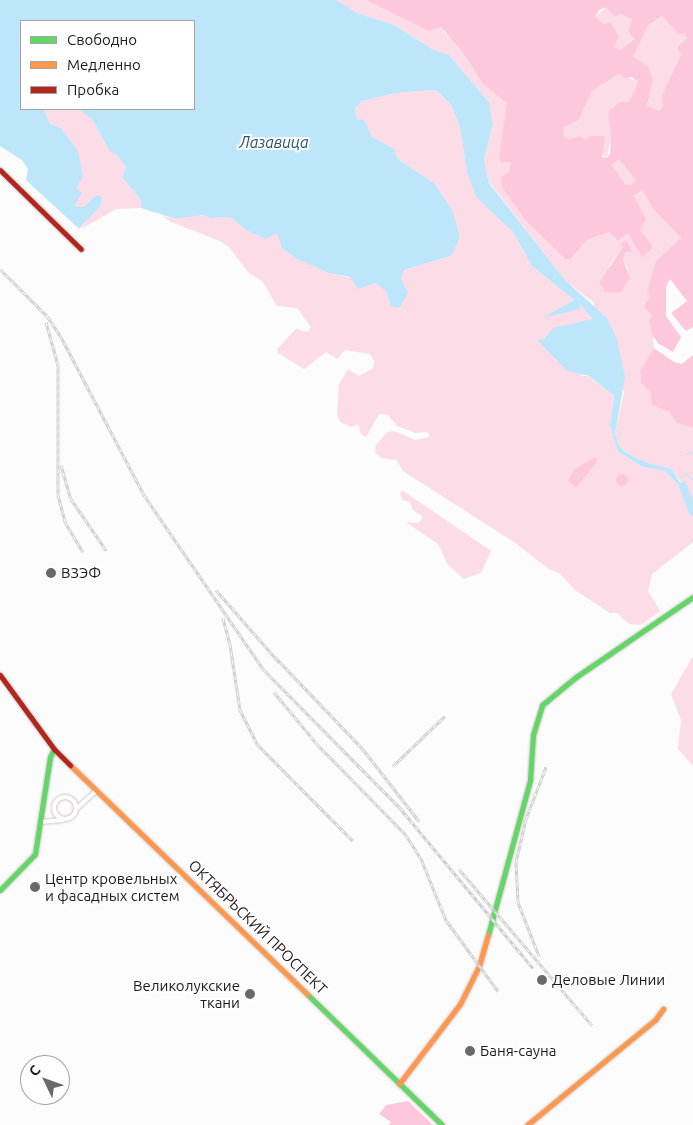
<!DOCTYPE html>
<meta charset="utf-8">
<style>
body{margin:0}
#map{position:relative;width:693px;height:1125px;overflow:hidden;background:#fcfcfc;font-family:Ubuntu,sans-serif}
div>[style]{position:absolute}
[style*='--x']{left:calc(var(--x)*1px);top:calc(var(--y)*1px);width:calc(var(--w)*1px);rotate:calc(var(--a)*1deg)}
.green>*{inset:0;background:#fcdce7}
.forest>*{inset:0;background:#fdc8db}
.round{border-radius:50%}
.water>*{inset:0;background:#bde6fb}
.stream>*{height:1px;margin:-0.5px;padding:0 0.5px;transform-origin:0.5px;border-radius:0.5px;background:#bde6fb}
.river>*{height:8px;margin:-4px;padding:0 4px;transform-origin:4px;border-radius:4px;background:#bde6fb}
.roads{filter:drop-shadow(0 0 1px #cdc7c9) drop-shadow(0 0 1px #cdc7c9)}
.street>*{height:4px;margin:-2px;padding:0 2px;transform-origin:2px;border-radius:2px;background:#fff}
.street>.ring{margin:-2px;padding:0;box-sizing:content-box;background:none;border:4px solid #fff;border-radius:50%}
.fast>*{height:5px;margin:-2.5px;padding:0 2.5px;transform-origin:2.5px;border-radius:2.5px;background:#63d668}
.slow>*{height:5px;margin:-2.5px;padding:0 2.5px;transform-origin:2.5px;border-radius:2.5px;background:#ff974d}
.jam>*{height:5px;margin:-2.5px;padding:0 2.5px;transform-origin:2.5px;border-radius:2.5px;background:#b3261e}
.rail>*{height:3px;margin-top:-1.5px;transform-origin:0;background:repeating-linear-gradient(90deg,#fff 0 4px,#cfcece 0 8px);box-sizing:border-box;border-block:1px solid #cfcece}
.dots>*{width:14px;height:14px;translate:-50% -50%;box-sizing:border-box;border:2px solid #fff;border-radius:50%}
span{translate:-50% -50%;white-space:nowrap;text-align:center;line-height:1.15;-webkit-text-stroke:4px #fff;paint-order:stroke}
.poi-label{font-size:15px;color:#22171b}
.left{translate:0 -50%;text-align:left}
.right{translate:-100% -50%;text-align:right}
.street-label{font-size:15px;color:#22171b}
.water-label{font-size:16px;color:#29566b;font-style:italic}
.legend{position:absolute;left:20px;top:20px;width:175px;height:90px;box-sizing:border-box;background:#fff;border:1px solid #a7a2a4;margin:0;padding:6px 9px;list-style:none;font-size:15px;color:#22171b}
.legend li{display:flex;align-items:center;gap:10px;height:25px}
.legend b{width:25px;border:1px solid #a7a2a4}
.north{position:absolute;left:20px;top:1055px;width:50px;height:50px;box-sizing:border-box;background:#fff;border:1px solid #a7a2a4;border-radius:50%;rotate:312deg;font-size:14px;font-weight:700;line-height:20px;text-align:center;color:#22171b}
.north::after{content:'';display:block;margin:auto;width:18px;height:22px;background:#6e676a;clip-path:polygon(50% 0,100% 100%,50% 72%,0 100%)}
</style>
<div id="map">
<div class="green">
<i style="clip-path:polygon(evenodd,336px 0,366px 0,440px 27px,465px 56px,483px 84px,508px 103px,499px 158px,511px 162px,509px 172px,526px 221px,566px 260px,573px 258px,587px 240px,609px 232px,618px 241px,627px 233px,652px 245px,640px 230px,646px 219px,634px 194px,642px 189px,655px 211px,681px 238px,656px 261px,650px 296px,654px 348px,640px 371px,641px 383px,651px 393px,653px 405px,669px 412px,677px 423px,693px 428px,693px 542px,652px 574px,648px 591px,660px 611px,641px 625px,629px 624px,617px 613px,610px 613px,575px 590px,560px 574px,547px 568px,517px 544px,403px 471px,397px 460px,382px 458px,375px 453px,376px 445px,387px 432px,394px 431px,415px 440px,430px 437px,428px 432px,415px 433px,397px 426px,388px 415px,379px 414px,366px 437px,361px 434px,358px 424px,352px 427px,340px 422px,337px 414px,339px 384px,348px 369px,359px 376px,372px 369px,375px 362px,370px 354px,345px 350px,337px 359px,326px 352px,304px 369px,278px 353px,277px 349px,296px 329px,308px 332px,311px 327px,297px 308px,277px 306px,263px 282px,248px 272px,230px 248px,220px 241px,171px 222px,163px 216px,176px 219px,203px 215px,211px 218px,230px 217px,246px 230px,277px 233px,329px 273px,375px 283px,386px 291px,390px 306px,404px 270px,451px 256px,434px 183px,398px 159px,394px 149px,371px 136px,365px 121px,357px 119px,355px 109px,362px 101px,396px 93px,435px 90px,451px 105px,460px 127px,467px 172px,476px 196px,513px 232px,532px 266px,574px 300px,542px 318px,579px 302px,592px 320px,554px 328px,544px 339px,551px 353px,557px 361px,583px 376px,588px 376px,614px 396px,610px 426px,618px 452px,643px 467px,664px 471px,679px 485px,683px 495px,684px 487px,672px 469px,648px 463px,626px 453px,619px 445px,615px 434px,624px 392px,593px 302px,565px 280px,489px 182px,484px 160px,493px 123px,489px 102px,449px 55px,434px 50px,394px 25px,357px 13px,336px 0,620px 244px,629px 253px,625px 253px,623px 260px,629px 271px,608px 267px,623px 247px,620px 244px)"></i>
<i style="clip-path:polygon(606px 7px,632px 19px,628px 31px,634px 38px,620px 50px,614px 46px,604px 24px,595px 17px)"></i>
<i style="clip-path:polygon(662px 16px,678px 34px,684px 33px,688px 38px,661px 97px,663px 106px,660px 111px,647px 106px,653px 80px,633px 57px,648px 24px)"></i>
<i style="clip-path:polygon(619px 74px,638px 82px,629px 102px,608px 112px,611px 137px,607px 158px,580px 136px,569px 139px,564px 136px,563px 128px,579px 120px,592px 91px)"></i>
<i style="clip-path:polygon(44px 109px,78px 109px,92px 119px,110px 152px,116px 154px,126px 167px,122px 177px,141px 200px,141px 208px,116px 209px,81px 229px,94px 209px,98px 209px,96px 195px,84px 207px,74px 206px,76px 188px,61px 128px,50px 124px)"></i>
<i style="clip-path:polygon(619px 159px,636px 181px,630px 185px,625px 184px,612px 165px)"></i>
<i style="clip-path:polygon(402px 490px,491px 551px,481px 573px,464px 579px,448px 565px,438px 544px,406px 522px,419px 523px,423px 517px,413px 510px,410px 502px,403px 500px,400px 495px)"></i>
<i style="clip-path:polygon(693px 656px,693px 766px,678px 749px,681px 720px,671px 694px)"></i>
</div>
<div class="forest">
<i style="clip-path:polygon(evenodd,366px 0,693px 0,693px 327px,686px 331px,671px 313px,687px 301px,670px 279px,666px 287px,666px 316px,681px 337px,673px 352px,659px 344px,652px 335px,650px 321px,652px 315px,644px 307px,650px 296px,647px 292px,656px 261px,681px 238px,655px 211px,642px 190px,634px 195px,646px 219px,640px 230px,652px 245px,651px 250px,642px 257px,628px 233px,618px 241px,609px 232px,587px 240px,572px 258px,566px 260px,526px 221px,502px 187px,501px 177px,509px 172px,511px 162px,501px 162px,499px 158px,507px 103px,483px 84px,465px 56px,441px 27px,429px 31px,366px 0,606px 7px,615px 17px,620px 14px,632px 19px,628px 31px,634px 39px,620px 50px,614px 46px,619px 37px,611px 23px,604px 24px,595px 17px,599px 10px,606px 7px,366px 0,662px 16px,678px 34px,684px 33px,687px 38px,677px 48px,681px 54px,661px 97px,663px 106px,660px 111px,647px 106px,653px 80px,648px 66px,633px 57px,648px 25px,662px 16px,366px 0,619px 74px,626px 78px,632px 77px,638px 82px,629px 102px,620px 102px,608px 112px,611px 137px,610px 154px,607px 158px,602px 157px,605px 136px,590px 136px,586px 140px,580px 136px,569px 139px,564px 136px,563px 128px,579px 120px,592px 91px,619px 74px,366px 0,619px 159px,636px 181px,630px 185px,625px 184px,612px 165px,619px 159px)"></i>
<i style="clip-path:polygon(626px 240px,632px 251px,625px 253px,623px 260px,630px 278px,620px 293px,606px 292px,599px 283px,623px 247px,620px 244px)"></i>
<i style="clip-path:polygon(654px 348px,674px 362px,682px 364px,693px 355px,693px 428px,677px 423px,669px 412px,652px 405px,651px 393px,641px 383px,640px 371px)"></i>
<i style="clip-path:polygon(595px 457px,598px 460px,576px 488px,568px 480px,575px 469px)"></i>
<i class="round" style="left:616px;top:474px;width:12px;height:12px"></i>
<i style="clip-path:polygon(408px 1101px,433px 1125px,389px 1125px,391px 1122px,379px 1114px,386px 1105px)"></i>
</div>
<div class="water">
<i style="clip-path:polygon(0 0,336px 0,357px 13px,394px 25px,434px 50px,449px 55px,489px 102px,493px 123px,484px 160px,489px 183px,565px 280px,606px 317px,617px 339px,625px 377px,615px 434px,619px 445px,626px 453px,648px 463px,672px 469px,687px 495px,683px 495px,679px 485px,664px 471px,643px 467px,618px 452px,610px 426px,614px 396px,589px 376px,567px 371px,537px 340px,544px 339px,553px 328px,592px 319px,579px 303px,580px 309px,542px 318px,574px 300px,532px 266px,513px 232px,476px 197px,467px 172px,460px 127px,451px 105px,436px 90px,396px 93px,362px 101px,355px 109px,357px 119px,365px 120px,371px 136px,394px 149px,398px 159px,434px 183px,452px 210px,460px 237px,451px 256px,404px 270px,401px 279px,408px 293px,399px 308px,390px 306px,386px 291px,375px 283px,358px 289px,350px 277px,329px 273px,297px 259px,282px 248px,277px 233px,266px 239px,246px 230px,230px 217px,211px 218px,203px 215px,176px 219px,141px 208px,141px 200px,122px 177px,126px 167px,116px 154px,110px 152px,92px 119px,78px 109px,194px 109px,194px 21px,21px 21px,21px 109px,44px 109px,50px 124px,61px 128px,78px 151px,83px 177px,76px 188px,82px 193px,74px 206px,84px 207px,96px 195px,101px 196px,101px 205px,79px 229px,26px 180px,28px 169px,22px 160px,0 146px)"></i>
</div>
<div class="stream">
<i style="--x:686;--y:454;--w:8;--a:-23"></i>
<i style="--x:679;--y:478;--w:8;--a:-40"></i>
<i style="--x:685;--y:473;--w:11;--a:41"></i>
</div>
<div class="river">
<i style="--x:683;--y:486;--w:28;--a:69"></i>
</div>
<div class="roads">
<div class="street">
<i class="ring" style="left:54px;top:797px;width:18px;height:18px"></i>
<i style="--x:76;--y:809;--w:28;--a:-42"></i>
<i style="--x:41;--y:822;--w:22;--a:-5"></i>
</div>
<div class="fast">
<i style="--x:0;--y:890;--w:50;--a:-45.8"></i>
<i style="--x:35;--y:854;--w:98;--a:-81.2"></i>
<i style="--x:50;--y:757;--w:9;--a:-63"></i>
<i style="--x:488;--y:935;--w:161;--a:-74.8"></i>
<i style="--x:530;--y:780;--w:45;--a:-86.2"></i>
<i style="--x:533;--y:735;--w:31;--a:-73"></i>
<i style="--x:542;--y:705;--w:44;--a:-39.5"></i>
<i style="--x:576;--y:677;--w:142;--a:-34.4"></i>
<i style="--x:307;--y:994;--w:188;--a:44.1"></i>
</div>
<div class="slow">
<i style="--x:70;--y:765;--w:330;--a:44"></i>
<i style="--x:399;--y:1084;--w:101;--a:-52.7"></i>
<i style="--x:460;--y:1004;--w:42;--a:-63.4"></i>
<i style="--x:479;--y:966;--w:32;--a:-74"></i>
<i style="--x:527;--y:1125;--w:166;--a:-39.4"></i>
<i style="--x:655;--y:1020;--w:14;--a:-54"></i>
</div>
<div class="jam">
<i style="--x:0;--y:170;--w:113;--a:44.3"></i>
<i style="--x:0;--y:675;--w:92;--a:53.9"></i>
<i style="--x:54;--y:749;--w:23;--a:45"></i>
</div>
</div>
<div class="rail">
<i style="--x:0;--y:269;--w:66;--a:45"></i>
<i style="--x:47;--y:316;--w:23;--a:56"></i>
<i style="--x:60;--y:335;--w:181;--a:62.3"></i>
<i style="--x:144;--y:495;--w:212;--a:55.6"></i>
<i style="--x:264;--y:670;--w:194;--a:45.4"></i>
<i style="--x:400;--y:808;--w:208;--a:50.3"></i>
<i style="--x:46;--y:322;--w:45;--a:74.4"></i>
<i style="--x:58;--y:365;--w:130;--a:90"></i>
<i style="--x:58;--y:495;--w:28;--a:75"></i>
<i style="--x:65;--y:522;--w:35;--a:59"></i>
<i style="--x:61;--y:465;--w:35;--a:74"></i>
<i style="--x:71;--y:499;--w:62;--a:55.5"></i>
<i style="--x:216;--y:590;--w:96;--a:48.8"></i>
<i style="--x:223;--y:618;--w:27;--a:75"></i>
<i style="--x:230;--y:644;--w:67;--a:81.4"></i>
<i style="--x:240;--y:710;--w:38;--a:63"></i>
<i style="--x:257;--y:744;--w:136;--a:45.3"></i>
<i style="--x:275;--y:657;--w:126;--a:46.3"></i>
<i style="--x:362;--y:748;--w:93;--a:52"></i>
<i style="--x:274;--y:692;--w:67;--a:50.4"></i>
<i style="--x:317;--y:744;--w:127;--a:45.6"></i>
<i style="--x:406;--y:835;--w:31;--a:58"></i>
<i style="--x:422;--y:861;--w:64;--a:67.9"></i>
<i style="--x:446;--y:920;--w:88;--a:53.8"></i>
<i style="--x:393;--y:766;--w:72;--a:-43.9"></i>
<i style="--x:459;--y:869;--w:205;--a:49.6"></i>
<i style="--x:539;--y:956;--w:58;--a:-111.3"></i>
<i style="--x:518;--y:902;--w:40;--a:-92.9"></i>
<i style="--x:516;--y:862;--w:44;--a:-76.9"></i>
<i style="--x:526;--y:819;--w:56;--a:-69"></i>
</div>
<div class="dots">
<i style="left:51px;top:573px;background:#6e676a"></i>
<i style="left:35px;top:887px;background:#6e676a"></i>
<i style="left:542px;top:980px;background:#6e676a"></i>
<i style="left:250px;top:994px;background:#6e676a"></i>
<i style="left:470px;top:1051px;background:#6e676a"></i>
</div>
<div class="poi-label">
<span class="left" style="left:61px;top:573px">ВЗЭФ</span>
<span class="left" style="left:45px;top:887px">Центр кровельных<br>и фасадных систем</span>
<span class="left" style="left:552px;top:980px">Деловые Линии</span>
<span class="right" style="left:240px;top:994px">Великолукские<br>ткани</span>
<span class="left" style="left:480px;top:1051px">Баня-сауна</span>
</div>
<div class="street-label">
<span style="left:258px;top:927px;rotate:44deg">ОКТЯБРЬСКИЙ ПРОСПЕКТ</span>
</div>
<div class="water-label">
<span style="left:274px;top:142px">Лазавица</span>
</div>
<ul class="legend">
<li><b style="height:6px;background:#63d668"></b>Свободно</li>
<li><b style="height:6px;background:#ff974d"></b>Медленно</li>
<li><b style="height:6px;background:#b3261e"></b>Пробка</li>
</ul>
<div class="north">С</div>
</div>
